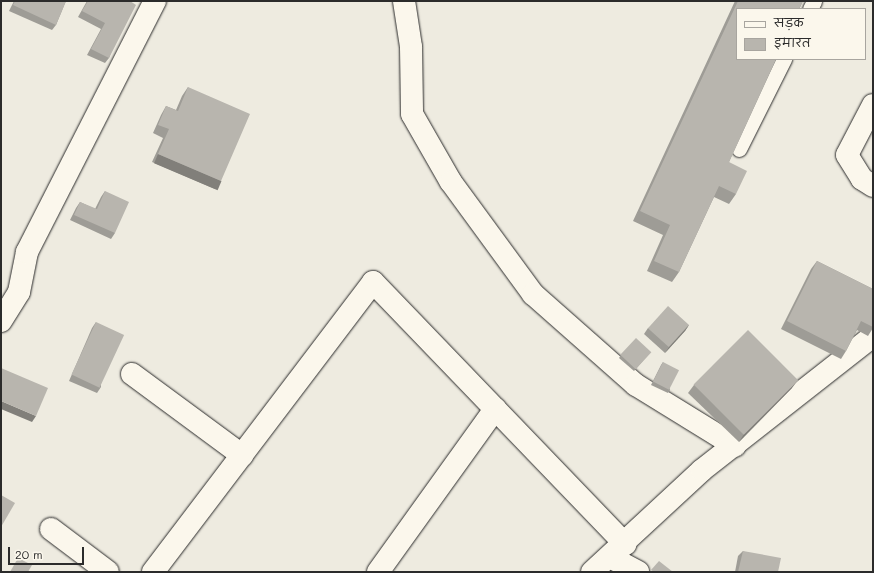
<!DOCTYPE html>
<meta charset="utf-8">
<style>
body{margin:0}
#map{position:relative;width:874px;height:573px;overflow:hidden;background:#eeebe0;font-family:Mali,"Playpen Sans Deva",sans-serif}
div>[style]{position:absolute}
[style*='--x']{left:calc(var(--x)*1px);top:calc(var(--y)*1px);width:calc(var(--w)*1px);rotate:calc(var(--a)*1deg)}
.roads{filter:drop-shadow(0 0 1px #2b2b2b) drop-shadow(0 0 1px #2b2b2b)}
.lane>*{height:15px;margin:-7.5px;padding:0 7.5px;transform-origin:7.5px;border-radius:7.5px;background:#fbf7ec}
.street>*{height:22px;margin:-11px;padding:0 11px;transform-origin:11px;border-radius:11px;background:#fbf7ec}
.wall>*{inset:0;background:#9e9c96}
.shaded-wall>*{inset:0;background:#817f7a;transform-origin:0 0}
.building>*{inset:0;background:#b8b5ae;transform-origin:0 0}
span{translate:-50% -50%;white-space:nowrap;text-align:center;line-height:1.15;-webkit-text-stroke:3px #fbf7ec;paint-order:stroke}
.frame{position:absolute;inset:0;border:2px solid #2b2b2b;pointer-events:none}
.legend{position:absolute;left:736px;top:8px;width:130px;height:52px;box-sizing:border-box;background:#fbf7ec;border:1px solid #a8a59f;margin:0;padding:5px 7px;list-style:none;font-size:12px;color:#2b2b2b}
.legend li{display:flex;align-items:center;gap:8px;height:20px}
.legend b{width:20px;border:1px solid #a8a59f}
.scale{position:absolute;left:8px;top:547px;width:76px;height:18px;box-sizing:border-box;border:2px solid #2b2b2b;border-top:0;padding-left:5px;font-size:12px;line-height:14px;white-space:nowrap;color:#2b2b2b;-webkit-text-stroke:3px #fbf7ec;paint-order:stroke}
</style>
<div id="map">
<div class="roads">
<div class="lane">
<i style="--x:810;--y:9;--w:9;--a:-63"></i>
<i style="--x:739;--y:149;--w:101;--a:-63.4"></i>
</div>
<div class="street">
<i style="--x:404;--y:1;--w:47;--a:81.3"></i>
<i style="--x:411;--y:47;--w:67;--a:89.1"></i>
<i style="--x:412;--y:114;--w:78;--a:60.2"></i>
<i style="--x:451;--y:182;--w:139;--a:53.8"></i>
<i style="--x:533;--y:294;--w:137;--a:41.5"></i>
<i style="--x:636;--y:385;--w:116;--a:31.6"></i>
<i style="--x:873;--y:105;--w:56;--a:117.5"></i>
<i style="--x:847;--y:155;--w:28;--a:58"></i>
<i style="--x:862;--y:179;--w:13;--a:32"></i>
<i style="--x:1;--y:321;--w:34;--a:-58"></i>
<i style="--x:19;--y:292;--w:41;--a:-78.7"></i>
<i style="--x:27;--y:252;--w:282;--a:-63"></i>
<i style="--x:132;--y:374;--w:137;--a:36.4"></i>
<i style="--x:51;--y:529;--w:71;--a:37"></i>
<i style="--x:610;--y:557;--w:32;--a:28"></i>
<i style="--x:153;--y:572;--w:364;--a:-52.8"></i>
<i style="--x:373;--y:282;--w:364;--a:46.1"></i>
<i style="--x:378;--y:572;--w:201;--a:-54.3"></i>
<i style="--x:592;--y:572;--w:150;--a:-42.8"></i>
<i style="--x:702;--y:470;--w:217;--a:-38.1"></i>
</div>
</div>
<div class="wall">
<i style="clip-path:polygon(14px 1px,66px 1px,56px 25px,52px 30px,9px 11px)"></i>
<i style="clip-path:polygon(87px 1px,130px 1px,109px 58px,105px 63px,87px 55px,101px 29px,78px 17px)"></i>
<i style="clip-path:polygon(735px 1px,803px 1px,729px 162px,736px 194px,729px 204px,714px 197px,679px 272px,672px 282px,647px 271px,663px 235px,633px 221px)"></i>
<i style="clip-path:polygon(188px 87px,221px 181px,215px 189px,152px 162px,163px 138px,153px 133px,161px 115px,166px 106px,176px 110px,182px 96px)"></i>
<i style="clip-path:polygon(105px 191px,115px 233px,111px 239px,70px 220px,76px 208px,80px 202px,95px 209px,101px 197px)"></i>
<i style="clip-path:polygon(817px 261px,873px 289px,873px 328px,868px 336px,857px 330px,846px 351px,841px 359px,781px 329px,811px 269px)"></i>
<i style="clip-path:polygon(96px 322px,101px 387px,97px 393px,69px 381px,92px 328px)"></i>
<i style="clip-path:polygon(689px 325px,685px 331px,665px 353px,644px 334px,648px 328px)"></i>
<i style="clip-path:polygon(621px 355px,648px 355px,634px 371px,619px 358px)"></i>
<i style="clip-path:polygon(663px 362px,670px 390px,668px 393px,651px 385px,661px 365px)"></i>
<i style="clip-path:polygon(694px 385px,792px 388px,739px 442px,688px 393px)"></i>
<i style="clip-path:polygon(743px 551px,778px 572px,735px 572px,738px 556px)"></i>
</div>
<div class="shaded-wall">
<i style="left:158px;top:154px;width:69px;height:10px;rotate:23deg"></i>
<i style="clip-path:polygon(689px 325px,685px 331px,665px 353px,669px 347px)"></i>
<i style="clip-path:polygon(798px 380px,792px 388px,739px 442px,744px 434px)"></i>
<i style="clip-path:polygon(1px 401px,36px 416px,32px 422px,1px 409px)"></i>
</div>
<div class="building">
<i style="clip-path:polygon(15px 1px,66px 1px,56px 25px,13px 5px)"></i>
<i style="clip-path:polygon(88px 1px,130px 1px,136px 5px,109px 58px,91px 49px,105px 23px,82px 11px)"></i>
<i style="clip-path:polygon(738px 1px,803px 1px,799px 9px,737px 9px,737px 59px,776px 59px,729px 162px,747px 171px,736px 194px,719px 186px,679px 272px,654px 261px,670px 225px,640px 211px)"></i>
<i style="clip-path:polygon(188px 87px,250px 114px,221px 181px,158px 154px,169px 129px,158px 125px,166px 106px,178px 111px)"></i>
<i style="clip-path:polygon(105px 191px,129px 202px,115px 233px,74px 215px,80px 202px,97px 209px)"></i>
<i style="clip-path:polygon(817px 261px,873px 289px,873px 327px,861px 321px,846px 351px,787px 321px)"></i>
<i style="left:668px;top:306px;width:28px;height:30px;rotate:42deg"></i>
<i style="left:96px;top:322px;width:31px;height:58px;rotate:25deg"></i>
<i style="left:748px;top:330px;width:71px;height:77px;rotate:45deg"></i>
<i style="left:636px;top:338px;width:21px;height:23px;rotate:43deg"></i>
<i style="left:663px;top:362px;width:18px;height:22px;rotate:27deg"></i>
<i style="clip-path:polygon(1px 368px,48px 388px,36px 416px,1px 401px)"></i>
<i style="clip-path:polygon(1px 495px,15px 503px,1px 527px)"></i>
<i style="clip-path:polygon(743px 551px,781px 558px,778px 572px,738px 572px)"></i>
<i style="clip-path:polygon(18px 558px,32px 565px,28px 572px,10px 572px)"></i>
<i style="clip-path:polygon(659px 561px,673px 572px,654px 572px,651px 570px)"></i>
</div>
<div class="frame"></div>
<ul class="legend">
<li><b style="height:5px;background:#fbf7ec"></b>सड़क</li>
<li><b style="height:11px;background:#b8b5ae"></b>इमारत</li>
</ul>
<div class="scale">20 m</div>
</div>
